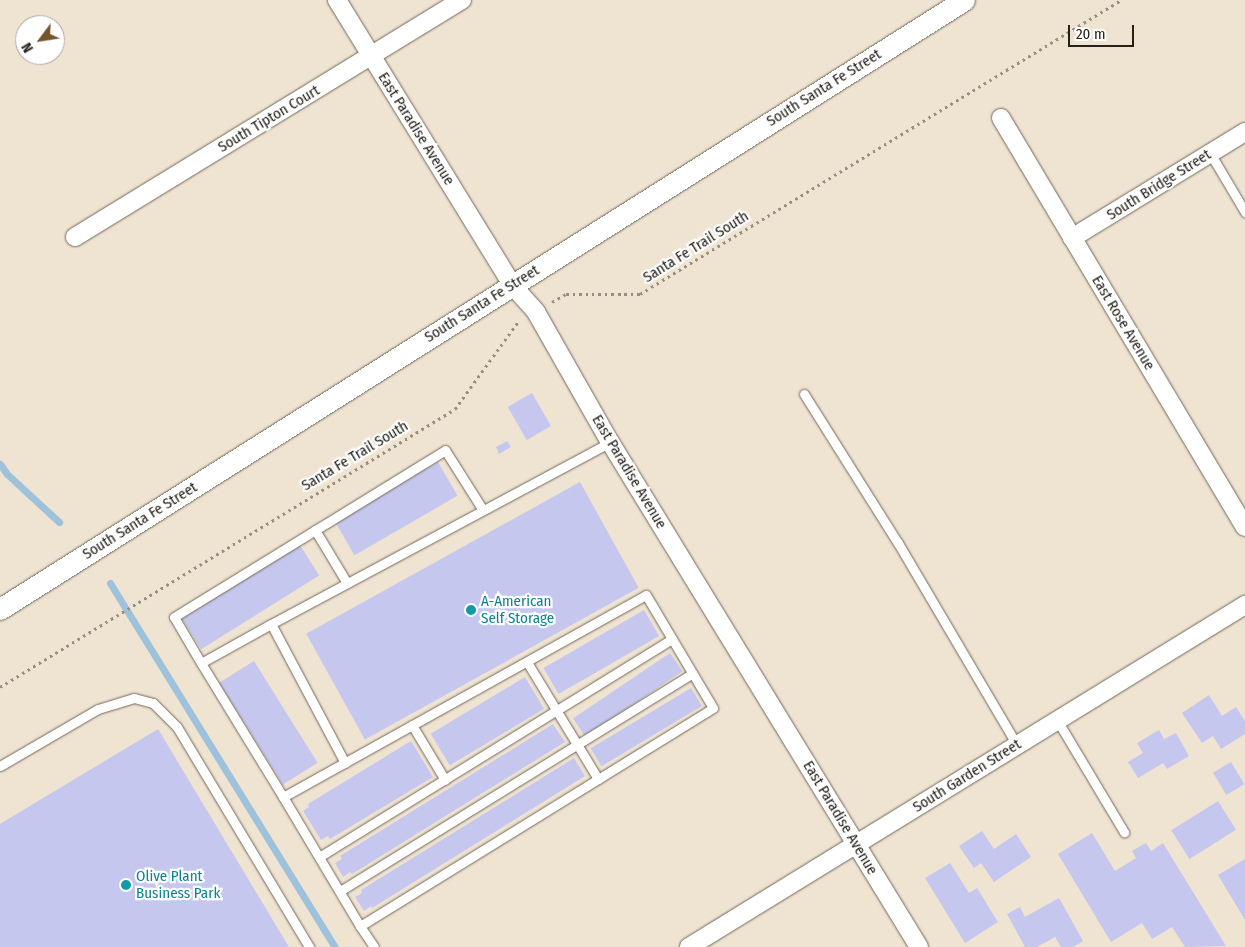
<!DOCTYPE html>
<style>
body{margin:0}
#map{position:relative;width:1245px;height:947px;overflow:hidden;background:#efe3d2;font-family:"Fira Sans Condensed",sans-serif}
div>[style]{position:absolute}
[style*='--x']{left:calc(var(--x)*1px);top:calc(var(--y)*1px);width:calc(var(--w)*1px);rotate:calc(var(--a)*1deg)}
.stream>*{height:7px;margin:-3.5px;padding:0 3.5px;transform-origin:3.5px;border-radius:3.5px;background:#9ec1dc}
.building>*{inset:0;background:#c5c7ee;transform-origin:0 0}
.path>*{height:3px;margin-top:-1.5px;transform-origin:0;background:repeating-linear-gradient(90deg,#978f83 0 2.5px,transparent 0 6.5px)}
.roads{filter:drop-shadow(0 0 1px #736859) drop-shadow(0 0 1px #736859)}
.service>*{height:9px;margin:-4.5px;padding:0 4.5px;transform-origin:4.5px;border-radius:4.5px;background:#fff}
.minor>*{height:18px;margin:-9px;padding:0 9px;transform-origin:9px;border-radius:9px;background:#fff}
.tertiary>*{height:21px;margin:-10.5px;padding:0 10.5px;transform-origin:10.5px;border-radius:10.5px;background:#fff}
.dots>*{width:14px;height:14px;translate:-50% -50%;box-sizing:border-box;border:2px solid #fff;border-radius:50%}
span{translate:-50% -50%;white-space:nowrap;text-align:center;line-height:1.15;-webkit-text-stroke:4.5px #fff;paint-order:stroke}
.street-label{font-size:15px;color:#24201a}
.culture-label{font-size:15px;color:#0d838f}
.left{translate:0 -50%;text-align:left}
.north{position:absolute;left:15px;top:15px;width:50px;height:50px;box-sizing:border-box;background:#fff;border:1px solid #a7a6a3;border-radius:50%;rotate:239deg;font-size:14px;font-weight:700;line-height:20px;text-align:center;color:#24201a}
.north::after{content:'';display:block;margin:auto;width:18px;height:22px;background:#76552c;clip-path:polygon(50% 0,100% 100%,50% 72%,0 100%)}
.scale{position:absolute;left:1068px;top:25px;width:66px;height:22px;box-sizing:border-box;border:2px solid #24201a;border-top:0;padding-left:6px;font-size:15px;line-height:18px;white-space:nowrap;color:#24201a;-webkit-text-stroke:4px #fff;paint-order:stroke}
</style>
<div id="map">
<div class="stream">
<i style="--x:0;--y:464;--w:12;--a:55"></i>
<i style="--x:7;--y:474;--w:71;--a:42.7"></i>
<i style="--x:110;--y:583;--w:428;--a:58.3"></i>
</div>
<div class="building">
<i style="left:532px;top:393px;width:38px;height:28px;rotate:60deg"></i>
<i style="clip-path:polygon(507px 441px,511px 447px,499px 454px,496px 447px)"></i>
<i style="left:438px;top:462px;width:39px;height:119px;rotate:60deg"></i>
<i style="left:580px;top:482px;width:121px;height:313px;rotate:61deg"></i>
<i style="left:300px;top:545px;width:36px;height:139px;rotate:58deg"></i>
<i style="left:644px;top:610px;width:30px;height:116px;rotate:60deg"></i>
<i style="left:670px;top:653px;width:22px;height:117px;rotate:56deg"></i>
<i style="left:254px;top:661px;width:120px;height:41px;rotate:58deg"></i>
<i style="left:525px;top:677px;width:37px;height:110px;rotate:59deg"></i>
<i style="left:691px;top:688px;width:21px;height:117px;rotate:59deg"></i>
<i style="clip-path:polygon(1209px 695px,1222px 716px,1236px 707px,1245px 721px,1245px 734px,1221px 749px,1213px 736px,1202px 743px,1182px 713px)"></i>
<i style="clip-path:polygon(553px 724px,565px 742px,352px 874px,350px 872px,343px 877px,335px 863px,342px 859px,340px 856px)"></i>
<i style="clip-path:polygon(158px 729px,289px 947px,0 947px,0 824px)"></i>
<i style="clip-path:polygon(1159px 730px,1164px 739px,1176px 733px,1189px 756px,1167px 769px,1163px 763px,1138px 778px,1128px 762px,1143px 753px,1137px 743px)"></i>
<i style="clip-path:polygon(411px 741px,433px 777px,330px 839px,328px 836px,321px 840px,303px 811px,309px 807px,308px 804px)"></i>
<i style="clip-path:polygon(574px 758px,585px 776px,372px 908px,371px 906px,364px 911px,355px 897px,362px 893px,361px 890px)"></i>
<i style="left:1231px;top:762px;width:26px;height:21px;rotate:59deg"></i>
<i style="left:1218px;top:801px;width:34px;height:55px;rotate:58deg"></i>
<i style="clip-path:polygon(982px 831px,994px 849px,1016px 834px,1031px 857px,994px 882px,981px 863px,974px 868px,959px 846px)"></i>
<i style="clip-path:polygon(1092px 833px,1115px 871px,1136px 858px,1132px 851px,1146px 843px,1151px 851px,1163px 843px,1226px 946px,1185px 947px,1172px 927px,1152px 939px,1142px 923px,1111px 942px,1058px 854px)"></i>
<i style="clip-path:polygon(1245px 859px,1245px 920px,1218px 875px)"></i>
<i style="clip-path:polygon(950px 863px,969px 893px,977px 888px,998px 922px,965px 943px,925px 878px)"></i>
<i style="clip-path:polygon(1059px 898px,1083px 941px,1073px 947px,1061px 947px,1055px 937px,1037px 947px,1025px 947px,1007px 914px,1020px 907px,1025px 917px)"></i>
</div>
<div class="path">
<i style="--x:552;--y:302;--w:16;--a:-30"></i>
<i style="--x:566;--y:294;--w:74;--a:0"></i>
<i style="--x:640;--y:294;--w:564;--a:-31.43"></i>
<i style="--x:0;--y:687;--w:533;--a:-31.42"></i>
<i style="--x:455;--y:409;--w:107;--a:-54.1"></i>
</div>
<div class="roads">
<div class="service">
<i style="--x:1210;--y:153;--w:69;--a:59.3"></i>
<i style="--x:804;--y:394;--w:176;--a:57.8"></i>
<i style="--x:898;--y:543;--w:234;--a:59.5"></i>
<i style="--x:315;--y:530;--w:62;--a:58.9"></i>
<i style="--x:646;--y:595;--w:131;--a:59.3"></i>
<i style="--x:713;--y:708;--w:415;--a:148.3"></i>
<i style="--x:360;--y:926;--w:150;--a:-120.8"></i>
<i style="--x:283;--y:797;--w:415;--a:-29.1"></i>
<i style="--x:271;--y:624;--w:80;--a:150.9"></i>
<i style="--x:201;--y:663;--w:157;--a:58.5"></i>
<i style="--x:527;--y:662;--w:137;--a:58.7"></i>
<i style="--x:201;--y:663;--w:53;--a:-120.4"></i>
<i style="--x:174;--y:617;--w:318;--a:-31.6"></i>
<i style="--x:445;--y:450;--w:71;--a:57.7"></i>
<i style="--x:1057;--y:720;--w:131;--a:59.1"></i>
<i style="--x:412;--y:725;--w:64;--a:59"></i>
<i style="--x:345;--y:763;--w:157;--a:-118"></i>
<i style="--x:271;--y:624;--w:385;--a:-28.2"></i>
<i style="--x:0;--y:766;--w:113;--a:-30.2"></i>
<i style="--x:98;--y:709;--w:38;--a:-17"></i>
<i style="--x:134;--y:698;--w:20;--a:15"></i>
<i style="--x:153;--y:703;--w:34;--a:45"></i>
<i style="--x:177;--y:727;--w:257;--a:59"></i>
<i style="--x:319;--y:857;--w:415;--a:-31.7"></i>
<i style="--x:340;--y:891;--w:414;--a:-31.7"></i>
<i style="--x:360;--y:926;--w:25;--a:56"></i>
</div>
<div class="minor">
<i style="--x:337;--y:0;--w:334;--a:58.4"></i>
<i style="--x:512;--y:285;--w:36;--a:48"></i>
<i style="--x:536;--y:312;--w:150;--a:60.4"></i>
<i style="--x:610;--y:442;--w:592;--a:58.54"></i>
<i style="--x:1001;--y:118;--w:476;--a:59.2"></i>
<i style="--x:75;--y:237;--w:454;--a:-31.5"></i>
<i style="--x:1072;--y:238;--w:203;--a:-31.5"></i>
<i style="--x:689;--y:947;--w:653;--a:-31.6"></i>
</div>
<div class="tertiary">
<i style="--x:0;--y:609;--w:1140;--a:-32.28"></i>
</div>
</div>
<div class="dots">
<i style="left:471px;top:610px;background:#0f9aa8"></i>
<i style="left:126px;top:885px;background:#0f9aa8"></i>
</div>
<div class="street-label">
<span style="left:824px;top:88px;rotate:-32deg">South Santa Fe Street</span>
<span style="left:269px;top:119px;rotate:-31deg">South Tipton Court</span>
<span style="left:416px;top:129px;rotate:58deg">East Paradise Avenue</span>
<span style="left:1159px;top:185px;rotate:-32deg">South Bridge Street</span>
<span style="left:696px;top:247px;rotate:-32deg">Santa Fe Trail South</span>
<span style="left:482px;top:304px;rotate:-32deg">South Santa Fe Street</span>
<span style="left:1123px;top:323px;rotate:59deg">East Rose Avenue</span>
<span style="left:355px;top:456px;rotate:-31deg">Santa Fe Trail South</span>
<span style="left:629px;top:472px;rotate:59deg">East Paradise Avenue</span>
<span style="left:140px;top:521px;rotate:-32deg">South Santa Fe Street</span>
<span style="left:967px;top:776px;rotate:-32deg">South Garden Street</span>
<span style="left:840px;top:818px;rotate:59deg">East Paradise Avenue</span>
</div>
<div class="culture-label">
<span class="left" style="left:481px;top:610px">A-American<br>Self Storage</span>
<span class="left" style="left:136px;top:885px">Olive Plant<br>Business Park</span>
</div>
<div class="north">N</div>
<div class="scale">20 m</div>
</div>
